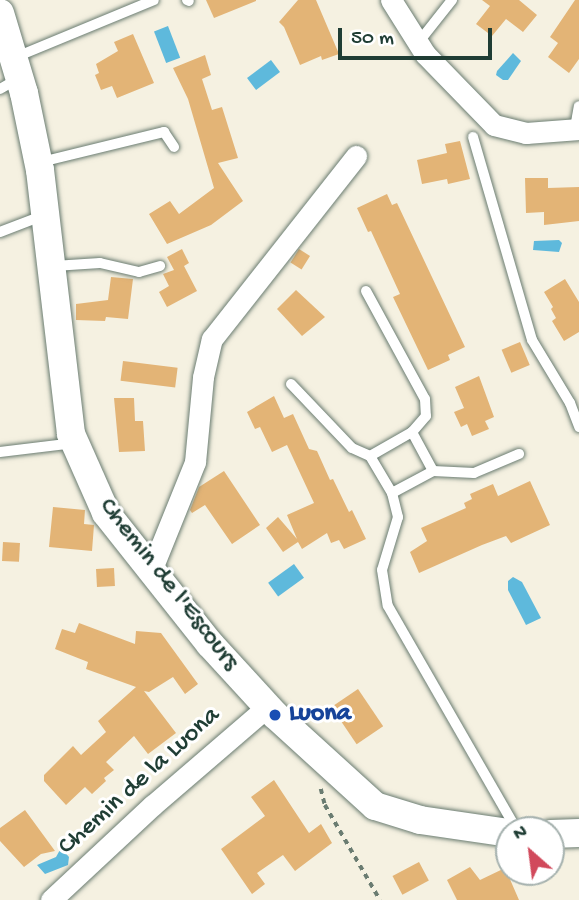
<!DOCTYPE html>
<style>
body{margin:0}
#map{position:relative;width:579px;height:900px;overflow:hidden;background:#f5f1e1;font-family:"Gochi Hand",sans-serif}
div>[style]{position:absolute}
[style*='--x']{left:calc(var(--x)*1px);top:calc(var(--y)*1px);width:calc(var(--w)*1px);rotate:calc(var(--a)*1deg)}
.water>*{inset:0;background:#5eb9dc;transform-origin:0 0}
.building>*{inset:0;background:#e3b476;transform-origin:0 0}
.path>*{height:3.5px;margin-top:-1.75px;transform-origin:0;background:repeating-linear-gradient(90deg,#6a7c71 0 5px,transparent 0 10px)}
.roads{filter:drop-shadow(0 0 2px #6a7c71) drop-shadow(0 0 2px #6a7c71)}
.lane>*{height:10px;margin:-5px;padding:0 5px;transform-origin:5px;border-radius:5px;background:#fff}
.street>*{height:21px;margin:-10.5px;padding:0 10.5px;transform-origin:10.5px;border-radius:10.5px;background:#fff}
.secondary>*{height:28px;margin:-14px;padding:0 14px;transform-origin:14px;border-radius:14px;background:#fff}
.dots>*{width:19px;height:19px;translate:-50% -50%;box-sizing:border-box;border:4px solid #fff;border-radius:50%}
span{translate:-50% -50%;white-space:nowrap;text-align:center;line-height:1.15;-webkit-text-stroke:6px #fff;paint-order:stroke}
.street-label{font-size:26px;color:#1f3d34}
.transit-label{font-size:26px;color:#164399;font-weight:700}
.left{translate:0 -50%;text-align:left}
.north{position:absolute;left:495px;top:816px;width:70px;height:70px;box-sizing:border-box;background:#fff;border:2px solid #a5b1ae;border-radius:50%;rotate:332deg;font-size:19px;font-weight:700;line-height:28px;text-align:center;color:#1f3d34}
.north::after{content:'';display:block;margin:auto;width:24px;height:32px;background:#d1495b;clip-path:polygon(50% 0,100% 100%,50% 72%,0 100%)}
.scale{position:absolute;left:338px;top:28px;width:154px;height:32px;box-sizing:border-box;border:4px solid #1f3d34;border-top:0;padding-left:9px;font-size:21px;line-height:24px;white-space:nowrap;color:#1f3d34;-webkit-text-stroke:5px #fff;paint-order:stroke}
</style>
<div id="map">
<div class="water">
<i style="left:168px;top:26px;width:34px;height:15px;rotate:69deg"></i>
<i style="clip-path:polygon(513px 53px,521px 61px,508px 80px,503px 80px,496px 75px,497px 71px)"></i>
<i style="left:271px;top:60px;width:15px;height:30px;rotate:53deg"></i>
<i style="clip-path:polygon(559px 240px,562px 243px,559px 252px,533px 250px,534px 241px)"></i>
<i style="left:294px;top:564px;width:17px;height:32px;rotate:54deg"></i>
<i style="clip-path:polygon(513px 577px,522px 582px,541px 618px,526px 625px,508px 590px,508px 581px)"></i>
<i style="clip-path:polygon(61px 848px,69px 857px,68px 865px,45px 874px,37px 865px,56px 857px)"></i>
</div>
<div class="building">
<i style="clip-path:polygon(206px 0,256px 0,256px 1px,214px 18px)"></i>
<i style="clip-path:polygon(298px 0,316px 0,339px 54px,322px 60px,321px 56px,300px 65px,284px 27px,279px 22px)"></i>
<i style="clip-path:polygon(482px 0,519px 0,537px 15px,523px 32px,506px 19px,492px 36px,476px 24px,490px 6px)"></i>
<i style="clip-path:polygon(575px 0,579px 0,579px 59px,569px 73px,548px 57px,558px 43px,550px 37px)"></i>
<i style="clip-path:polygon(133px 34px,154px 83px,117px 98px,112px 86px,101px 90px,95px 75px,99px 73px,96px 64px,118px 51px,114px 42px)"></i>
<i style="clip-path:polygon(205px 55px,211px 75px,202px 79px,212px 110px,222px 107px,238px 158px,218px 163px,243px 201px,211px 225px,167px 244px,149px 214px,170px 201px,179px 214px,214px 188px,188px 99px,173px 68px)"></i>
<i style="clip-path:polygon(460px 141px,470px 179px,448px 184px,447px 179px,422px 184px,417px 160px,447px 153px,445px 144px)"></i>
<i style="clip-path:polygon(525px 178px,548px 178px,548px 188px,579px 187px,579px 221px,544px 225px,544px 212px,526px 213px)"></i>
<i style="clip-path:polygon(387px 194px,392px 205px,397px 203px,465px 347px,448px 355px,450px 360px,428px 370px,393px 297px,400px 294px,371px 231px,368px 232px,357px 208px)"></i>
<i style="clip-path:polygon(182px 249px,189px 263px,184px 266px,197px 291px,167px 307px,159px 292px,169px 286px,163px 274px,174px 270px,167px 257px)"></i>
<i style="left:299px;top:249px;width:13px;height:16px;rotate:32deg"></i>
<i style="clip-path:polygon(111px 277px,133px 279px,128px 319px,106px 317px,105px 321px,76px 320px,76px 304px,108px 300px)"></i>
<i style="clip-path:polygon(565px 279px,579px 302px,579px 332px,564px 341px,552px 321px,556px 318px,551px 309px,553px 307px,544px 292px)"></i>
<i style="clip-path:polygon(296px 290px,325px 317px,302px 336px,277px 309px)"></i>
<i style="left:520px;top:342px;width:25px;height:20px;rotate:67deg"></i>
<i style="left:123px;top:361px;width:55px;height:20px;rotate:7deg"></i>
<i style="clip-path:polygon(479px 376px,494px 417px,485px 421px,489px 429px,472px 436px,467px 424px,461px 427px,454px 412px,464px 408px,455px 387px)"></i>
<i style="clip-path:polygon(274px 396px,284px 418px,293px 414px,309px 449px,317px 451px,330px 480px,333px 479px,349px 512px,352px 510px,366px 539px,344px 549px,339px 540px,331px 543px,327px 533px,302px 549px,298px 542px,283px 552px,266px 528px,278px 517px,297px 539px,287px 515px,314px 503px,287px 445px,272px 452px,260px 427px,255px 429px,247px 412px)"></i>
<i style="clip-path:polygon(114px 398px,134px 398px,135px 421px,143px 421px,145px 451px,119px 452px)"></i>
<i style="clip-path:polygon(224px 471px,260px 525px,232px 544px,205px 505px,192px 513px,190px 510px,199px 487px)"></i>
<i style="clip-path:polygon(530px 481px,550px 525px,511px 543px,506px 536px,482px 545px,419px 573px,410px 552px,427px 541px,421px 528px,466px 508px,464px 503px,472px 499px,470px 494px,493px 484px,498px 496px)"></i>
<i style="clip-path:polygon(53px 507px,85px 510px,84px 524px,94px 525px,92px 551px,49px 547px)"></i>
<i style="left:3px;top:542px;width:17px;height:19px;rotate:3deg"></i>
<i style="left:114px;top:568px;width:18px;height:18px;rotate:87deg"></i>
<i style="clip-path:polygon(79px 623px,135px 644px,136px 631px,161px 633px,198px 684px,185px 694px,173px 677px,149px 692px,144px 691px,176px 733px,148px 754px,134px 736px,106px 762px,114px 770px,104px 778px,106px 781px,92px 794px,85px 787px,66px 805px,44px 781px,44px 775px,73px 746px,81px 755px,106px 732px,98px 721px,136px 687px,86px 669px,88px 662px,55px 649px,62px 629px,75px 633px)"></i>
<i style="left:358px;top:689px;width:45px;height:32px;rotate:56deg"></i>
<i style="clip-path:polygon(274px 780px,309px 833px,321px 824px,332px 843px,295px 871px,283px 855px,257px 873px,265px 884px,252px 894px,221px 849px,265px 816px,251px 797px)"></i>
<i style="clip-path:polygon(25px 810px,55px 851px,41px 854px,24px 867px,0 841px,0 828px)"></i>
<i style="left:419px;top:862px;width:21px;height:30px;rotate:62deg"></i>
<i style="clip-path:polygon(470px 867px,480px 880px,505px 868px,519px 900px,457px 900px,447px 880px)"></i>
</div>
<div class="path">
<i style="--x:321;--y:789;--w:16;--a:76"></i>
<i style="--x:325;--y:805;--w:110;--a:59.9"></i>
</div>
<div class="roads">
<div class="lane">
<i style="--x:187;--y:0;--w:2;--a:27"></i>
<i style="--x:418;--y:43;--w:55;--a:-51.7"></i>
<i style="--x:16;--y:57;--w:149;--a:-22.4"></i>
<i style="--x:0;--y:89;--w:22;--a:-30"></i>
<i style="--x:575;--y:128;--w:22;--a:-80"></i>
<i style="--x:473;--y:137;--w:211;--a:73.8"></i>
<i style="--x:532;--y:340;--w:74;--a:58.9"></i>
<i style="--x:570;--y:403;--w:26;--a:69"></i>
<i style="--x:41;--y:162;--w:127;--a:-13.7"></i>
<i style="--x:164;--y:132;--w:18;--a:56"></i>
<i style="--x:0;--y:232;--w:45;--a:-20.9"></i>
<i style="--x:54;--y:266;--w:46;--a:-3.7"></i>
<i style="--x:100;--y:263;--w:40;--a:13"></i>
<i style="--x:139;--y:272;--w:22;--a:-16"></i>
<i style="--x:366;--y:291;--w:123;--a:61.4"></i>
<i style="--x:425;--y:399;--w:17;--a:87"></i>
<i style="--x:426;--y:416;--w:21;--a:131"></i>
<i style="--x:412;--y:432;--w:48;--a:150.3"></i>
<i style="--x:370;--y:456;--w:43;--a:59.3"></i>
<i style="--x:392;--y:493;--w:25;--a:76"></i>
<i style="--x:398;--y:517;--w:55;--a:106.8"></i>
<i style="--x:382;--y:570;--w:36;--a:81"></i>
<i style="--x:388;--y:606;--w:258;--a:60.1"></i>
<i style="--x:291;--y:384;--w:88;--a:46.4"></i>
<i style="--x:352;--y:448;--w:20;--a:24"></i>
<i style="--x:412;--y:432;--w:44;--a:61.7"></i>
<i style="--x:433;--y:471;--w:41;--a:2.8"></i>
<i style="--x:474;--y:473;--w:49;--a:-22.9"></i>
<i style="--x:0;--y:452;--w:75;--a:-6.9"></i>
<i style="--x:392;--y:493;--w:47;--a:-28.2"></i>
</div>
<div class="street">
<i style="--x:391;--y:0;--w:64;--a:57.8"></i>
<i style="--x:425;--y:54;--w:99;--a:45.8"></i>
<i style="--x:494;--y:125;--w:33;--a:14"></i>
<i style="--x:526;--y:133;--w:53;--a:-4.3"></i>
<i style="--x:151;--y:571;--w:118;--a:-68"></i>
<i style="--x:195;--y:462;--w:85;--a:-84.6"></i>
<i style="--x:203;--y:377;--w:39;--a:-77"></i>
<i style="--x:212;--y:339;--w:233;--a:-51.8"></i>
<i style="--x:51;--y:900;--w:139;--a:-43"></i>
<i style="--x:153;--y:805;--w:150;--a:-40.7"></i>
</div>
<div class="secondary">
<i style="--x:0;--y:13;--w:84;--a:73.3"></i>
<i style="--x:24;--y:93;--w:79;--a:78.3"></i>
<i style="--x:40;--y:170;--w:266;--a:83.3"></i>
<i style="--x:71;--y:434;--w:86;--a:66.1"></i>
<i style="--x:106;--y:513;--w:167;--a:51.6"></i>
<i style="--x:210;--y:644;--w:96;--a:47.5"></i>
<i style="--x:275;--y:715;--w:135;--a:42.3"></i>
<i style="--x:375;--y:806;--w:47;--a:17.3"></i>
<i style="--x:420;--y:820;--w:90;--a:8.3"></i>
<i style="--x:551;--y:834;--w:28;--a:-2"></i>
</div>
</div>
<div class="dots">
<i style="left:275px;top:715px;background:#1a4fb4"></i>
</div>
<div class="street-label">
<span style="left:168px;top:585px;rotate:52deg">Chemin de l'Escours</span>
<span style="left:140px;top:782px;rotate:-42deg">Chemin de la Luona</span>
</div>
<div class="transit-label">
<span class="left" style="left:289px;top:715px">Luona</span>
</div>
<div class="north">N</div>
<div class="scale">50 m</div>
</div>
